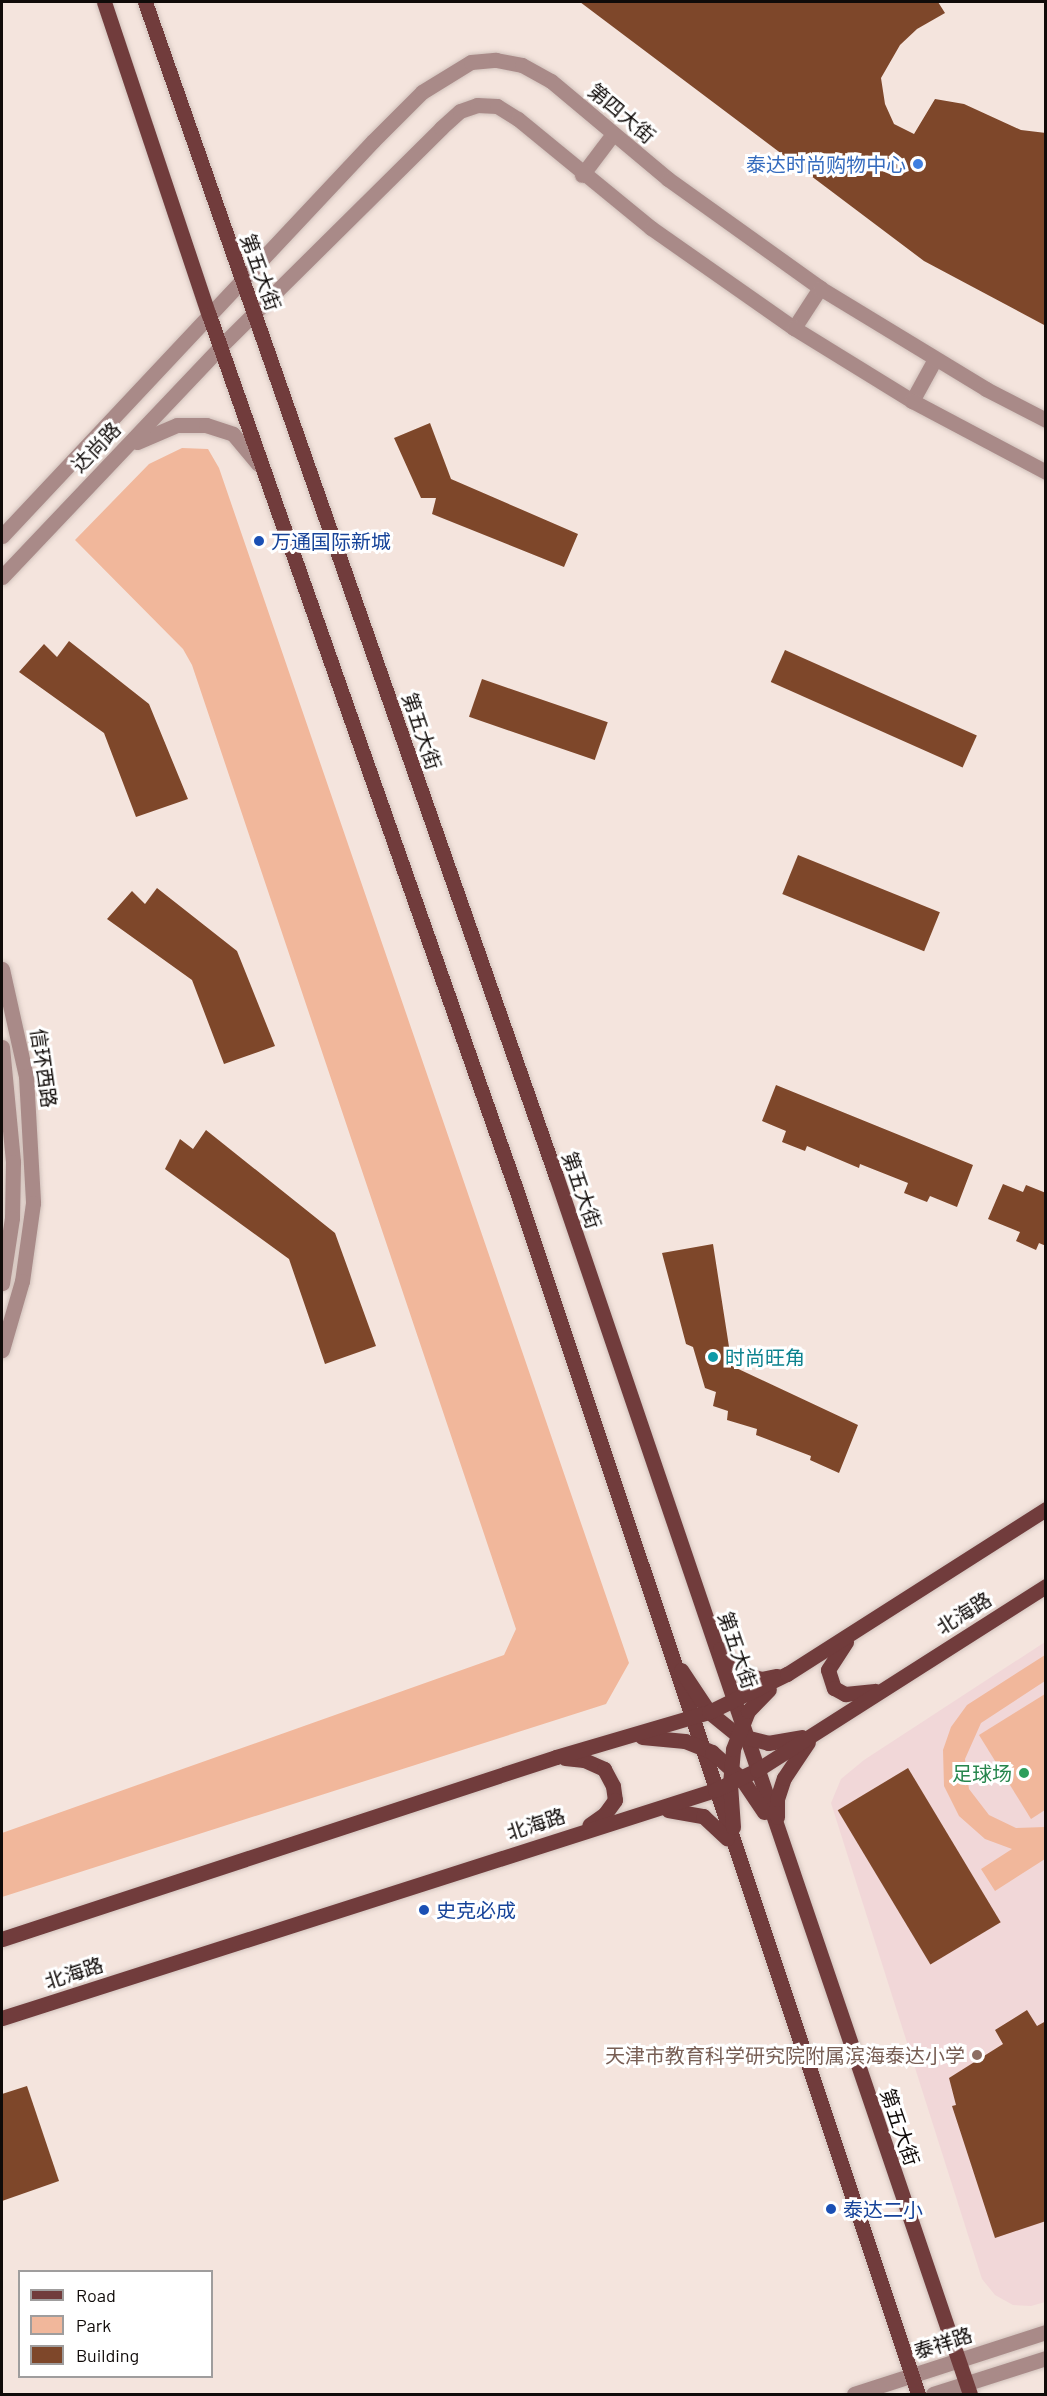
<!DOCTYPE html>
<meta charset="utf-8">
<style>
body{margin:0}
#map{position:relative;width:1047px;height:2396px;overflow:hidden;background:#f4e4dd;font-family:Barlow,"Noto Sans SC",sans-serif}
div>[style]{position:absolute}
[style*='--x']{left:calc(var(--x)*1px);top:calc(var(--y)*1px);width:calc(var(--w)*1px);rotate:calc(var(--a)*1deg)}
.education>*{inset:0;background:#f1d7d8}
.green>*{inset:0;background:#f1b79b}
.building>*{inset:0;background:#7e472a;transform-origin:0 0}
.roads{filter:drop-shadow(0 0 2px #d0c1bb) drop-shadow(0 0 2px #d0c1bb)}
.minor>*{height:15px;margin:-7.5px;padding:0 7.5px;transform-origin:7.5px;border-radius:7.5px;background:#a98a88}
.major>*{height:15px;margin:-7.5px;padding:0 7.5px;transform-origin:7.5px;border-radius:7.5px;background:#713c3c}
.dots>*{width:16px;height:16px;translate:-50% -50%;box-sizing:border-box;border:3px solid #fff;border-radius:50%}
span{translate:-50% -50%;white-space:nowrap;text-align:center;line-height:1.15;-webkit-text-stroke:6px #fff;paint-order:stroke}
.street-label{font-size:20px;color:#100b09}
.shop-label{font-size:20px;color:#366cbe}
.right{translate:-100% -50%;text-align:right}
.transit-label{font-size:20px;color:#164399}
.left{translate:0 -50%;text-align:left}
.culture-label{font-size:20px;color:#0d838f}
.leisure-label{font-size:20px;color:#27864d}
.education-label{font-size:20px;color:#785e54}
.frame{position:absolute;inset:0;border:3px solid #100b09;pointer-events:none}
.legend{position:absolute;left:18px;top:2270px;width:195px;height:108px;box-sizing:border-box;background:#fff;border:2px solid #9f9d9d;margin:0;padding:8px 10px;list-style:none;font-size:18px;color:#100b09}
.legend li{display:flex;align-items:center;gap:12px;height:30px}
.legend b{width:30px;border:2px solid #9f9d9d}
</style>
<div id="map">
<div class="education">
<i style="clip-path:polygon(1045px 1642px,1045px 2302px,1031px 2306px,1013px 2305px,995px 2295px,982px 2279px,831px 1803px,841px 1779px,864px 1760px)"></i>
</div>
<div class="green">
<i style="clip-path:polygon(182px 448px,208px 449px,219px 468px,629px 1663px,606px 1704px,2px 1897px,2px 1833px,504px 1655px,516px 1629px,192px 665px,183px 649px,75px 540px,149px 464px)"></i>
<i style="clip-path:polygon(1045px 1655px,1045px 1681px,981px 1723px,965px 1759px,969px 1789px,989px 1815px,1016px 1828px,1045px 1827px,1045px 1859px,995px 1891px,981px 1869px,1012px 1849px,985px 1839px,959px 1816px,944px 1786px,943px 1750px,951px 1727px,967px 1705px)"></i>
<i style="clip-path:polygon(1045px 1694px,1045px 1810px,1031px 1819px,979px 1735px)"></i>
</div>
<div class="building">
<i style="clip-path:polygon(580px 2px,938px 2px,945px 13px,917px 29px,900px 45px,881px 78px,885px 104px,894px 124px,914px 134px,935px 99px,964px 104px,1021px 130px,1046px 133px,1046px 326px,924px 261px)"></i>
<i style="clip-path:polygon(430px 423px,451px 479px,578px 534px,564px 567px,432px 514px,436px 498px,421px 498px,394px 438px)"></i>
<i style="clip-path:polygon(69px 641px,149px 704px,188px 799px,136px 817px,104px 733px,19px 672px,44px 644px,57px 657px)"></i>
<i style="left:785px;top:650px;width:210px;height:35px;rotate:24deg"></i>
<i style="left:482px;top:679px;width:133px;height:40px;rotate:19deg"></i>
<i style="left:798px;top:855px;width:153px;height:42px;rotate:22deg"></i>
<i style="clip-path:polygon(157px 888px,237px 951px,275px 1046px,224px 1064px,192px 980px,107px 919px,132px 891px,145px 904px)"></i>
<i style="clip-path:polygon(776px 1085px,973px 1165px,957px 1207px,930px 1196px,927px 1202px,904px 1193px,908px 1183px,860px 1164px,859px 1168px,807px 1146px,805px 1151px,782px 1142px,786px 1131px,762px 1121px)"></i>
<i style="clip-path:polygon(206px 1130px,335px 1233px,376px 1346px,325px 1364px,289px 1259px,165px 1169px,180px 1139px,193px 1149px)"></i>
<i style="clip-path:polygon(1003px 1184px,1023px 1192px,1026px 1185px,1046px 1193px,1046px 1246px,1039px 1243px,1036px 1250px,1016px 1241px,1020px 1232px,988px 1219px)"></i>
<i style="clip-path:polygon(713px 1244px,732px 1366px,858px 1425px,839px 1473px,810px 1460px,811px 1456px,756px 1435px,757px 1429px,727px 1420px,728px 1411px,713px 1406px,716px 1392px,705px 1388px,693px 1347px,686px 1344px,662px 1253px)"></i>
<i style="left:908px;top:1768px;width:180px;height:82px;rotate:59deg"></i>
<i style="clip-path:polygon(1027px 2010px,1037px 2026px,1046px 2021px,1046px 2221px,995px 2238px,952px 2106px,956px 2105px,949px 2078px,1003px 2044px,995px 2030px)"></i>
<i style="clip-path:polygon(27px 2086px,59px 2181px,2px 2201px,2px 2094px)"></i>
</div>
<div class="roads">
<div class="minor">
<i style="--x:582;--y:175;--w:51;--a:-52.9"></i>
<i style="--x:794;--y:328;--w:48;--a:-57"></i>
<i style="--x:912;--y:401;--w:48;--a:-61.3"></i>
<i style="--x:137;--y:442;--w:43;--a:-23"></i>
<i style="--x:177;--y:425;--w:29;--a:0"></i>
<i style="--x:206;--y:425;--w:28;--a:18"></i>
<i style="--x:233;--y:434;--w:39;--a:50"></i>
<i style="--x:2;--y:536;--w:542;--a:-46.79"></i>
<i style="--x:373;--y:141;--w:69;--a:-45"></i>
<i style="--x:422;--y:92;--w:57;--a:-31.5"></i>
<i style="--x:471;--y:62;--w:25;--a:-5"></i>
<i style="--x:496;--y:60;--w:26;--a:11"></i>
<i style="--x:522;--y:65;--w:33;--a:29"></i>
<i style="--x:551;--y:81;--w:153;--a:39.9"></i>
<i style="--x:668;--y:179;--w:187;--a:35.6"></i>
<i style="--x:820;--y:288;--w:194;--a:31.3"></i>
<i style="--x:986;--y:389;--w:68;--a:27.3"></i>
<i style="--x:2;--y:577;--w:317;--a:-46.5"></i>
<i style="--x:220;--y:347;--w:311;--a:-44.7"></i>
<i style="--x:441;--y:128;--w:25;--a:-42"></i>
<i style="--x:460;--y:111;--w:18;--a:-19"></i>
<i style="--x:477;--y:105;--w:20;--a:3"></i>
<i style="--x:497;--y:106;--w:25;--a:32"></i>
<i style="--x:518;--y:119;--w:172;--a:39.3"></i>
<i style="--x:651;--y:228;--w:174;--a:35"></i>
<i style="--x:794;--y:328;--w:139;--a:31.7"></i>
<i style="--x:912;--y:401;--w:152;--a:27.9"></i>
<i style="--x:2;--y:969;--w:110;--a:77.4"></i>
<i style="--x:26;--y:1076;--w:127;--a:86.8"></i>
<i style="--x:33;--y:1203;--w:79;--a:98"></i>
<i style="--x:22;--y:1281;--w:72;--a:106.2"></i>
<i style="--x:2;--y:1047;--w:116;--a:84.5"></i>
<i style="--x:13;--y:1162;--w:56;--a:91"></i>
<i style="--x:12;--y:1218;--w:66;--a:98.7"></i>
<i style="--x:854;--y:2394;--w:202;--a:-17.9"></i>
<i style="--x:933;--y:2394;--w:119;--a:-17.7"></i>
</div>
<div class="major">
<i style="--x:104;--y:2;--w:330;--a:71.5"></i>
<i style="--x:209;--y:315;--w:926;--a:70.65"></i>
<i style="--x:516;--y:1189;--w:1270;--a:71.55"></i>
<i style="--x:145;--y:2;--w:1244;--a:70.71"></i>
<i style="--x:556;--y:1176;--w:1286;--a:71.23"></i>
<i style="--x:846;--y:1642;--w:33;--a:123"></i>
<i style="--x:828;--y:1670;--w:19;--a:72"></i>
<i style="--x:834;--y:1688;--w:13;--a:29"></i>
<i style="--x:845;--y:1694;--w:30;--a:-6"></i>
<i style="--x:720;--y:1649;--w:35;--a:46"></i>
<i style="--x:744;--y:1674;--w:18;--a:16"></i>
<i style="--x:761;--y:1679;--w:16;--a:-11"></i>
<i style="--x:681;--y:1670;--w:50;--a:56.3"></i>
<i style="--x:709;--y:1712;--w:36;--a:39"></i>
<i style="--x:737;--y:1735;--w:32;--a:14"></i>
<i style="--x:768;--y:1743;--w:34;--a:-10"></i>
<i style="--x:642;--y:1737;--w:43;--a:5.3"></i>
<i style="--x:685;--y:1741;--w:29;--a:22"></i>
<i style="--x:712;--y:1752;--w:39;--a:42"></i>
<i style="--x:741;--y:1778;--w:41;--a:55.9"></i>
<i style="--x:565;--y:1758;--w:19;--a:6"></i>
<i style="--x:584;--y:1760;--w:22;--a:24"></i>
<i style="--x:604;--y:1769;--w:19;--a:62"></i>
<i style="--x:613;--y:1786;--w:14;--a:82"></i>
<i style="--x:615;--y:1800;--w:17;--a:126"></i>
<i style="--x:605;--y:1814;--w:19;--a:145"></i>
<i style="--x:668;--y:1810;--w:36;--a:10"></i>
<i style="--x:703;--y:1816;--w:33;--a:43"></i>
<i style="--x:777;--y:1817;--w:18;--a:-90"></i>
<i style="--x:777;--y:1799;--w:22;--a:-72"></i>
<i style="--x:784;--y:1778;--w:43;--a:-56.3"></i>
<i style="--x:733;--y:1827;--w:43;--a:-94"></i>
<i style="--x:730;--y:1784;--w:35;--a:-85"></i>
<i style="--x:733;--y:1749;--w:41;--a:-68.5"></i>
<i style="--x:748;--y:1711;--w:30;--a:-46"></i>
<i style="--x:2;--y:1939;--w:583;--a:-18.19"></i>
<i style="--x:556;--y:1757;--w:159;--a:-16.4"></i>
<i style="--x:709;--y:1712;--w:87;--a:-26"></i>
<i style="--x:787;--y:1674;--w:307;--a:-32.5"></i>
<i style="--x:2;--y:2018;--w:749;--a:-17.73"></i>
<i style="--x:715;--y:1790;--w:47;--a:-25.5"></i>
<i style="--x:757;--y:1770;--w:343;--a:-32.5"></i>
</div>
</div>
<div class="dots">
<i style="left:918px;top:164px;background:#3f7fe0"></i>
<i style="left:259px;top:541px;background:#1a4fb4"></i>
<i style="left:713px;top:1357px;background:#0f9aa8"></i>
<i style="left:1024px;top:1773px;background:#2e9e5b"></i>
<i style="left:424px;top:1910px;background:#1a4fb4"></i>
<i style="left:977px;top:2055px;background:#8d6e63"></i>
<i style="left:831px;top:2209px;background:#1a4fb4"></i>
</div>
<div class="street-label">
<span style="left:622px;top:113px;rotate:40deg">第四大街</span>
<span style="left:261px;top:272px;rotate:70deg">第五大街</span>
<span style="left:96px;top:447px;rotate:-46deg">达尚路</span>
<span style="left:422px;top:731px;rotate:71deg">第五大街</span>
<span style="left:44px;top:1068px;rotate:82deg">信环西路</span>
<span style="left:582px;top:1190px;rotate:71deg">第五大街</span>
<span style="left:964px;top:1613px;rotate:-32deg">北海路</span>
<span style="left:738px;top:1650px;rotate:71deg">第五大街</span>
<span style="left:536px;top:1824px;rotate:-18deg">北海路</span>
<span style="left:74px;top:1973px;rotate:-18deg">北海路</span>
<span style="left:900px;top:2127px;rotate:71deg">第五大街</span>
<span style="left:943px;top:2343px;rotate:-18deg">泰祥路</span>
</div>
<div class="shop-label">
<span class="right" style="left:906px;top:164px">泰达时尚购物中心</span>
</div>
<div class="transit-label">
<span class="left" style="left:271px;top:541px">万通国际新城</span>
<span class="left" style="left:436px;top:1910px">史克必成</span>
<span class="left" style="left:843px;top:2209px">泰达二小</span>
</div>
<div class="culture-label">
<span class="left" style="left:725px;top:1357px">时尚旺角</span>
</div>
<div class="leisure-label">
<span class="right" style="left:1012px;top:1773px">足球场</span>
</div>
<div class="education-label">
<span class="right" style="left:965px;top:2055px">天津市教育科学研究院附属滨海泰达小学</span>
</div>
<div class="frame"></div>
<ul class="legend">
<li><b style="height:8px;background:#713c3c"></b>Road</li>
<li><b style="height:16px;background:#f1b79b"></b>Park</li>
<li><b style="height:16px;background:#7e472a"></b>Building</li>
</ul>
</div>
